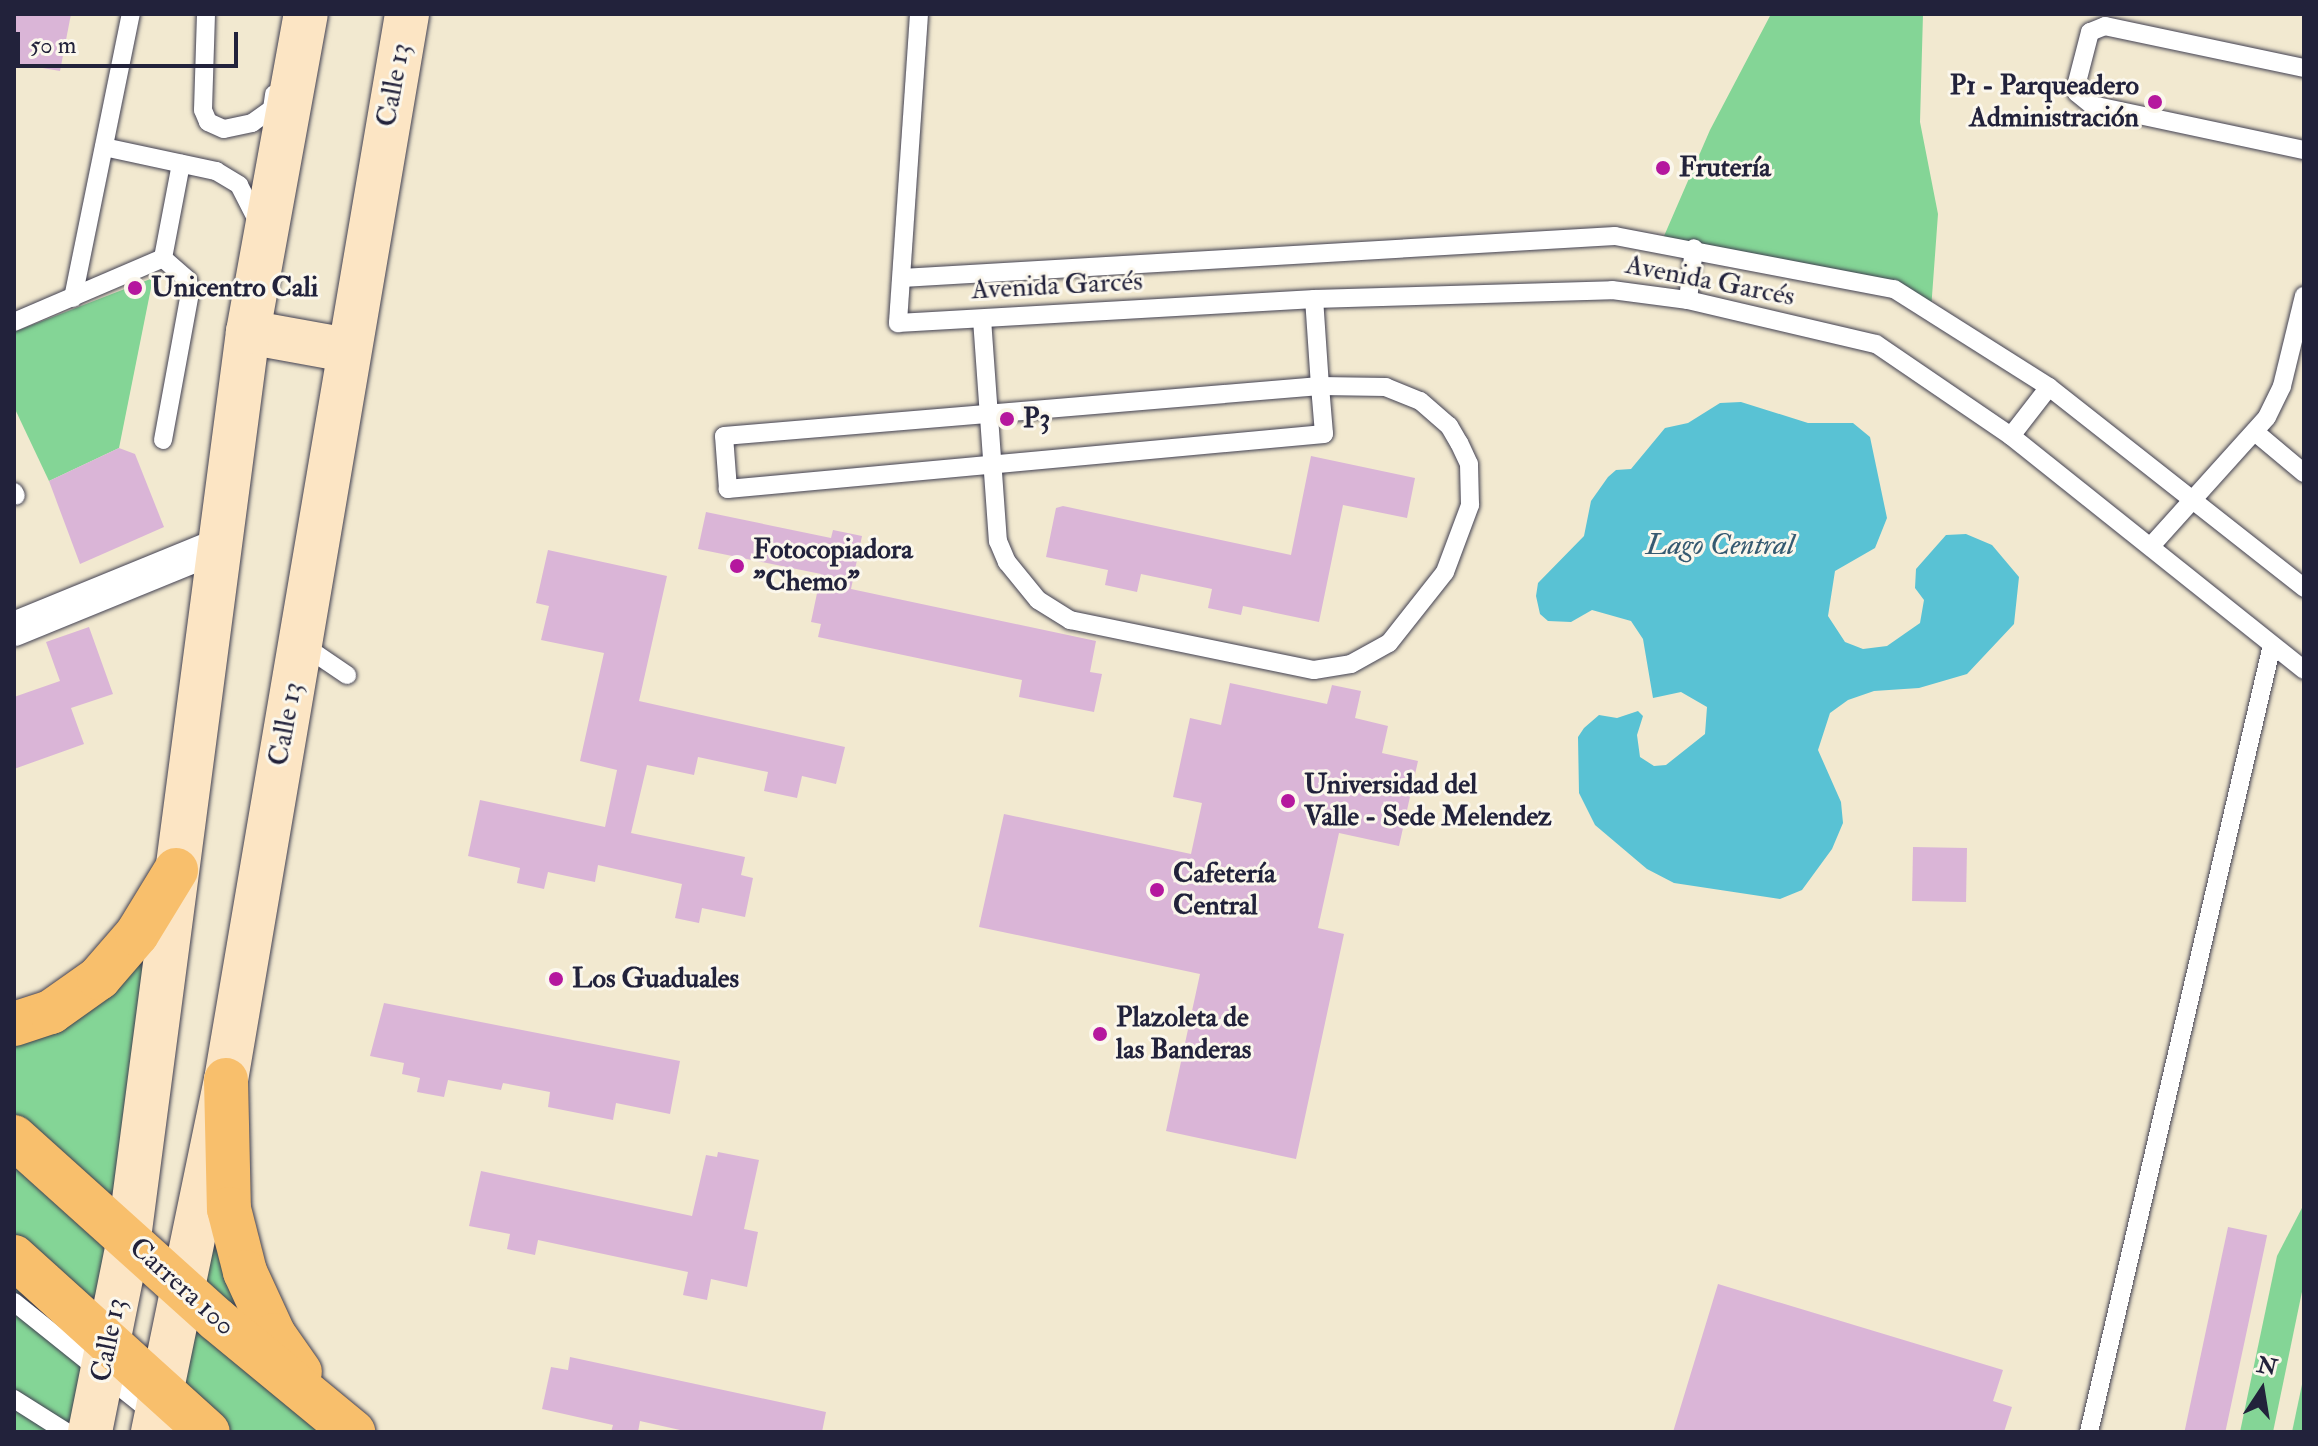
<!DOCTYPE html>
<meta charset="utf-8">
<style>
body{margin:0}
#map{position:relative;width:2318px;height:1446px;overflow:hidden;background:#f2e9d0;font-family:"IM FELL Double Pica",serif}
div>[style]{position:absolute}
[style*='--x']{left:calc(var(--x)*1px);top:calc(var(--y)*1px);width:calc(var(--w)*1px);rotate:calc(var(--a)*1deg)}
.green>*{inset:0;background:#84d596}
.water>*{inset:0;background:#59c2d4}
.building>*{inset:0;background:#dab5d7;transform-origin:0 0}
.roads{filter:drop-shadow(0 0 2px #414051) drop-shadow(0 0 2px #414051)}
.lane>*{height:18px;margin:-9px;padding:0 9px;transform-origin:9px;border-radius:9px;background:#fff}
.street>*{height:34px;margin:-17px;padding:0 17px;transform-origin:17px;border-radius:17px;background:#fff}
.secondary>*{height:44px;margin:-22px;padding:0 22px;transform-origin:22px;border-radius:22px;background:#fce5c4}
.primary>*{height:44px;margin:-22px;padding:0 22px;transform-origin:22px;border-radius:22px;background:#f8bf6c}
.dots>*{width:22px;height:22px;translate:-50% -50%;box-sizing:border-box;border:4px solid #fbf7ec;border-radius:50%}
span{translate:-50% -50%;white-space:nowrap;text-align:center;line-height:1.15;-webkit-text-stroke:6px #fbf7ec;paint-order:stroke}
.street-label{font-size:28px;color:#22223b}
.poi-label{font-size:28px;color:#22223b;font-weight:700}
.right{translate:-100% -50%;text-align:right}
.left{translate:0 -50%;text-align:left}
.water-label{font-size:30px;color:#355a71;font-style:italic}
.frame{position:absolute;inset:0;border:16px solid #22223b;pointer-events:none}
.north{position:absolute;left:2222px;top:1350px;width:80px;height:80px;-webkit-text-stroke:6px #fbf7ec;paint-order:stroke;rotate:12deg;font-size:22px;font-weight:700;line-height:32px;text-align:center;color:#22223b}
.north::after{content:'';display:block;margin:auto;width:28px;height:36px;background:#22223b;clip-path:polygon(50% 0,100% 100%,50% 72%,0 100%)}
.scale{position:absolute;left:16px;top:32px;width:222px;height:36px;box-sizing:border-box;border:4px solid #22223b;border-top:0;padding-left:10px;font-size:24px;line-height:28px;white-space:nowrap;color:#22223b;-webkit-text-stroke:6px #fbf7ec;paint-order:stroke}
</style>
<div id="map">
<div class="green">
<i style="clip-path:polygon(1771px 14px,1923px 14px,1920px 122px,1938px 214px,1931px 310px,1894px 289px,1661px 243px,1710px 130px)"></i>
<i style="clip-path:polygon(153px 278px,119px 448px,49px 481px,14px 407px,14px 332px)"></i>
<i style="clip-path:polygon(176px 870px,90px 1432px,14px 1432px,14px 1024px,51px 1012px)"></i>
<i style="clip-path:polygon(226px 1080px,245px 1272px,355px 1432px,153px 1432px)"></i>
<i style="clip-path:polygon(2304px 1204px,2304px 1282px,2273px 1432px,2240px 1432px,2277px 1256px)"></i>
<i style="clip-path:polygon(2304px 1375px,2304px 1432px,2292px 1432px)"></i>
</div>
<div class="water">
<i style="clip-path:polygon(1741px 402px,1808px 423px,1853px 423px,1870px 437px,1887px 518px,1875px 548px,1835px 571px,1828px 616px,1845px 642px,1863px 649px,1887px 646px,1920px 623px,1924px 600px,1915px 588px,1916px 569px,1946px 535px,1966px 534px,1992px 545px,2019px 577px,2014px 624px,1967px 674px,1919px 688px,1874px 691px,1848px 700px,1830px 713px,1818px 750px,1841px 802px,1843px 823px,1832px 849px,1802px 890px,1780px 899px,1674px 883px,1647px 869px,1595px 825px,1579px 793px,1578px 737px,1584px 728px,1599px 715px,1617px 718px,1638px 711px,1643px 716px,1637px 735px,1640px 757px,1654px 766px,1666px 765px,1705px 734px,1707px 707px,1681px 692px,1653px 698px,1643px 639px,1631px 621px,1592px 610px,1571px 622px,1548px 621px,1540px 614px,1536px 596px,1538px 583px,1584px 536px,1591px 501px,1608px 477px,1616px 470px,1631px 469px,1665px 428px,1688px 423px,1720px 403px)"></i>
</div>
<div class="building">
<i style="clip-path:polygon(14px 14px,71px 14px,60px 71px,14px 63px)"></i>
<i style="clip-path:polygon(119px 448px,135px 454px,164px 527px,80px 564px,49px 481px)"></i>
<i style="clip-path:polygon(1311px 456px,1415px 478px,1407px 518px,1343px 505px,1319px 622px,1243px 606px,1241px 615px,1208px 608px,1212px 589px,1141px 574px,1137px 592px,1105px 585px,1108px 570px,1046px 557px,1056px 508px,1063px 506px,1291px 555px)"></i>
<i style="clip-path:polygon(706px 512px,831px 538px,833px 530px,862px 536px,851px 589px,1096px 641px,1090px 672px,1102px 674px,1094px 712px,1019px 697px,1022px 680px,818px 637px,821px 624px,811px 622px,821px 574px,698px 549px)"></i>
<i style="clip-path:polygon(548px 550px,667px 576px,639px 701px,845px 747px,836px 784px,802px 776px,797px 798px,764px 791px,768px 772px,698px 757px,694px 775px,647px 765px,631px 833px,745px 857px,741px 875px,753px 878px,745px 917px,702px 908px,699px 923px,675px 918px,682px 884px,598px 865px,595px 882px,548px 872px,544px 889px,517px 883px,520px 868px,468px 856px,480px 800px,605px 827px,617px 770px,580px 761px,604px 653px,541px 640px,549px 606px,536px 603px)"></i>
<i style="clip-path:polygon(89px 627px,113px 694px,71px 708px,84px 744px,14px 769px,14px 697px,60px 681px,46px 642px)"></i>
<i style="clip-path:polygon(1230px 683px,1327px 704px,1332px 685px,1361px 691px,1355px 718px,1388px 726px,1382px 753px,1418px 761px,1399px 846px,1339px 833px,1318px 928px,1344px 934px,1296px 1159px,1166px 1131px,1200px 974px,979px 927px,1004px 814px,1191px 854px,1202px 803px,1173px 797px,1190px 718px,1221px 725px)"></i>
<i style="left:1913px;top:847px;width:54px;height:54px;rotate:1deg"></i>
<i style="clip-path:polygon(384px 1003px,680px 1061px,670px 1114px,616px 1103px,613px 1120px,548px 1107px,550px 1092px,503px 1083px,501px 1090px,448px 1080px,444px 1097px,417px 1092px,420px 1078px,402px 1074px,404px 1063px,370px 1056px)"></i>
<i style="clip-path:polygon(718px 1152px,759px 1160px,744px 1229px,758px 1232px,747px 1287px,711px 1279px,707px 1300px,683px 1295px,688px 1272px,538px 1240px,535px 1255px,507px 1249px,510px 1234px,469px 1226px,481px 1171px,692px 1216px,706px 1155px,717px 1157px)"></i>
<i style="left:2228px;top:1227px;width:40px;height:209px;rotate:12deg"></i>
<i style="clip-path:polygon(1718px 1284px,2003px 1370px,1993px 1401px,2012px 1407px,2004px 1432px,1673px 1432px)"></i>
<i style="clip-path:polygon(570px 1357px,826px 1412px,822px 1432px,689px 1432px,640px 1421px,638px 1432px,611px 1432px,613px 1425px,542px 1409px,551px 1367px,568px 1370px)"></i>
</div>
<div class="roads">
<div class="lane">
<i style="--x:206;--y:14;--w:96;--a:91.8"></i>
<i style="--x:203;--y:110;--w:13;--a:67"></i>
<i style="--x:208;--y:122;--w:17;--a:24"></i>
<i style="--x:224;--y:129;--w:29;--a:-12"></i>
<i style="--x:252;--y:123;--w:24;--a:-35"></i>
<i style="--x:272;--y:109;--w:15;--a:-82"></i>
<i style="--x:919;--y:14;--w:310;--a:93.9"></i>
<i style="--x:898;--y:323;--w:417;--a:-3.3"></i>
<i style="--x:1314;--y:299;--w:298;--a:-1.7"></i>
<i style="--x:1612;--y:290;--w:77;--a:7.5"></i>
<i style="--x:1688;--y:300;--w:193;--a:13.2"></i>
<i style="--x:1876;--y:344;--w:163;--a:34.3"></i>
<i style="--x:2011;--y:436;--w:375;--a:38.6"></i>
<i style="--x:2304;--y:68;--w:203;--a:-168.1"></i>
<i style="--x:2105;--y:26;--w:16;--a:158"></i>
<i style="--x:2090;--y:32;--w:56;--a:104.5"></i>
<i style="--x:2076;--y:86;--w:7;--a:82"></i>
<i style="--x:2077;--y:93;--w:19;--a:39"></i>
<i style="--x:2092;--y:105;--w:217;--a:12"></i>
<i style="--x:104;--y:147;--w:115;--a:12.1"></i>
<i style="--x:216;--y:171;--w:27;--a:31"></i>
<i style="--x:239;--y:185;--w:42;--a:62.8"></i>
<i style="--x:163;--y:258;--w:96;--a:-79.2"></i>
<i style="--x:902;--y:278;--w:714;--a:-3.37"></i>
<i style="--x:1615;--y:236;--w:284;--a:10.8"></i>
<i style="--x:1894;--y:289;--w:183;--a:32.3"></i>
<i style="--x:2049;--y:387;--w:325;--a:38.2"></i>
<i style="--x:73;--y:298;--w:290;--a:-78.5"></i>
<i style="--x:1688;--y:300;--w:52;--a:-83.4"></i>
<i style="--x:982;--y:319;--w:223;--a:85.9"></i>
<i style="--x:998;--y:541;--w:23;--a:67"></i>
<i style="--x:1007;--y:562;--w:49;--a:50.8"></i>
<i style="--x:1038;--y:600;--w:38;--a:32"></i>
<i style="--x:1070;--y:620;--w:249;--a:11.6"></i>
<i style="--x:1314;--y:670;--w:37;--a:-9"></i>
<i style="--x:1351;--y:664;--w:43;--a:-28.9"></i>
<i style="--x:1389;--y:643;--w:90;--a:-51.7"></i>
<i style="--x:1445;--y:572;--w:72;--a:-69.5"></i>
<i style="--x:1470;--y:505;--w:41;--a:-91.4"></i>
<i style="--x:1469;--y:464;--w:23;--a:-115"></i>
<i style="--x:1459;--y:443;--w:20;--a:-120"></i>
<i style="--x:1449;--y:426;--w:38;--a:-139"></i>
<i style="--x:1420;--y:401;--w:37;--a:-158"></i>
<i style="--x:1386;--y:387;--w:66;--a:-179.1"></i>
<i style="--x:1320;--y:386;--w:87;--a:-93.9"></i>
<i style="--x:14;--y:322;--w:162;--a:-23.2"></i>
<i style="--x:1320;--y:386;--w:48;--a:85.2"></i>
<i style="--x:1324;--y:434;--w:599;--a:174.73"></i>
<i style="--x:728;--y:489;--w:53;--a:-94.3"></i>
<i style="--x:724;--y:436;--w:598;--a:-4.8"></i>
<i style="--x:2255;--y:432;--w:64;--a:39.9"></i>
<i style="--x:2011;--y:436;--w:62;--a:-52.2"></i>
<i style="--x:163;--y:440;--w:149;--a:-79.6"></i>
<i style="--x:190;--y:293;--w:13;--a:-99"></i>
<i style="--x:188;--y:280;--w:33;--a:-139"></i>
<i style="--x:14;--y:492;--w:4;--a:63"></i>
<i style="--x:2151;--y:546;--w:173;--a:-48"></i>
<i style="--x:2267;--y:417;--w:34;--a:-64"></i>
<i style="--x:2282;--y:386;--w:93;--a:-76.3"></i>
<i style="--x:300;--y:643;--w:57;--a:34.2"></i>
<i style="--x:14;--y:1302;--w:181;--a:38.7"></i>
<i style="--x:14;--y:1399;--w:62;--a:32.4"></i>
<i style="--x:2089;--y:1432;--w:808;--a:-76.91"></i>
</div>
<div class="street">
<i style="--x:14;--y:629;--w:219;--a:-22.2"></i>
</div>
<div class="secondary">
<i style="--x:248;--y:332;--w:101;--a:10.3"></i>
<i style="--x:90;--y:1432;--w:198;--a:-78.6"></i>
<i style="--x:129;--y:1238;--w:914;--a:-82.52"></i>
<i style="--x:248;--y:332;--w:323;--a:-79.7"></i>
<i style="--x:153;--y:1432;--w:359;--a:-78.3"></i>
<i style="--x:226;--y:1080;--w:1081;--a:-80.36"></i>
</div>
<div class="primary">
<i style="--x:14;--y:1024;--w:39;--a:-18"></i>
<i style="--x:51;--y:1012;--w:59;--a:-35.3"></i>
<i style="--x:99;--y:978;--w:58;--a:-49.2"></i>
<i style="--x:137;--y:934;--w:75;--a:-58.6"></i>
<i style="--x:226;--y:1080;--w:129;--a:88.7"></i>
<i style="--x:229;--y:1209;--w:65;--a:75.7"></i>
<i style="--x:245;--y:1272;--w:69;--a:65.3"></i>
<i style="--x:274;--y:1335;--w:45;--a:54.9"></i>
<i style="--x:14;--y:1137;--w:272;--a:42"></i>
<i style="--x:216;--y:1319;--w:178;--a:39.5"></i>
<i style="--x:14;--y:1257;--w:261;--a:42.1"></i>
</div>
</div>
<div class="dots">
<i style="left:2155px;top:102px;background:#b5179e"></i>
<i style="left:1663px;top:168px;background:#b5179e"></i>
<i style="left:135px;top:288px;background:#b5179e"></i>
<i style="left:1007px;top:419px;background:#b5179e"></i>
<i style="left:737px;top:566px;background:#b5179e"></i>
<i style="left:1288px;top:801px;background:#b5179e"></i>
<i style="left:1157px;top:890px;background:#b5179e"></i>
<i style="left:556px;top:979px;background:#b5179e"></i>
<i style="left:1100px;top:1034px;background:#b5179e"></i>
</div>
<div class="street-label">
<span style="left:394px;top:85px;rotate:-80deg">Calle 13</span>
<span style="left:1710px;top:281px;rotate:11deg">Avenida Garcés</span>
<span style="left:1057px;top:286px;rotate:-3deg">Avenida Garcés</span>
<span style="left:286px;top:724px;rotate:-80deg">Calle 13</span>
<span style="left:182px;top:1287px;rotate:42deg">Carrera 100</span>
<span style="left:109px;top:1340px;rotate:-79deg">Calle 13</span>
</div>
<div class="poi-label">
<span class="right" style="left:2139px;top:102px">P1 - Parqueadero<br>Administración</span>
<span class="left" style="left:1679px;top:168px">Frutería</span>
<span class="left" style="left:151px;top:288px">Unicentro Cali</span>
<span class="left" style="left:1023px;top:419px">P3</span>
<span class="left" style="left:753px;top:566px">Fotocopiadora<br>"Chemo"</span>
<span class="left" style="left:1304px;top:801px">Universidad del<br>Valle - Sede Melendez</span>
<span class="left" style="left:1173px;top:890px">Cafetería<br>Central</span>
<span class="left" style="left:572px;top:979px">Los Guaduales</span>
<span class="left" style="left:1116px;top:1034px">Plazoleta de<br>las Banderas</span>
</div>
<div class="water-label">
<span style="left:1720px;top:545px">Lago Central</span>
</div>
<div class="frame"></div>
<div class="north">N</div>
<div class="scale">50 m</div>
</div>
